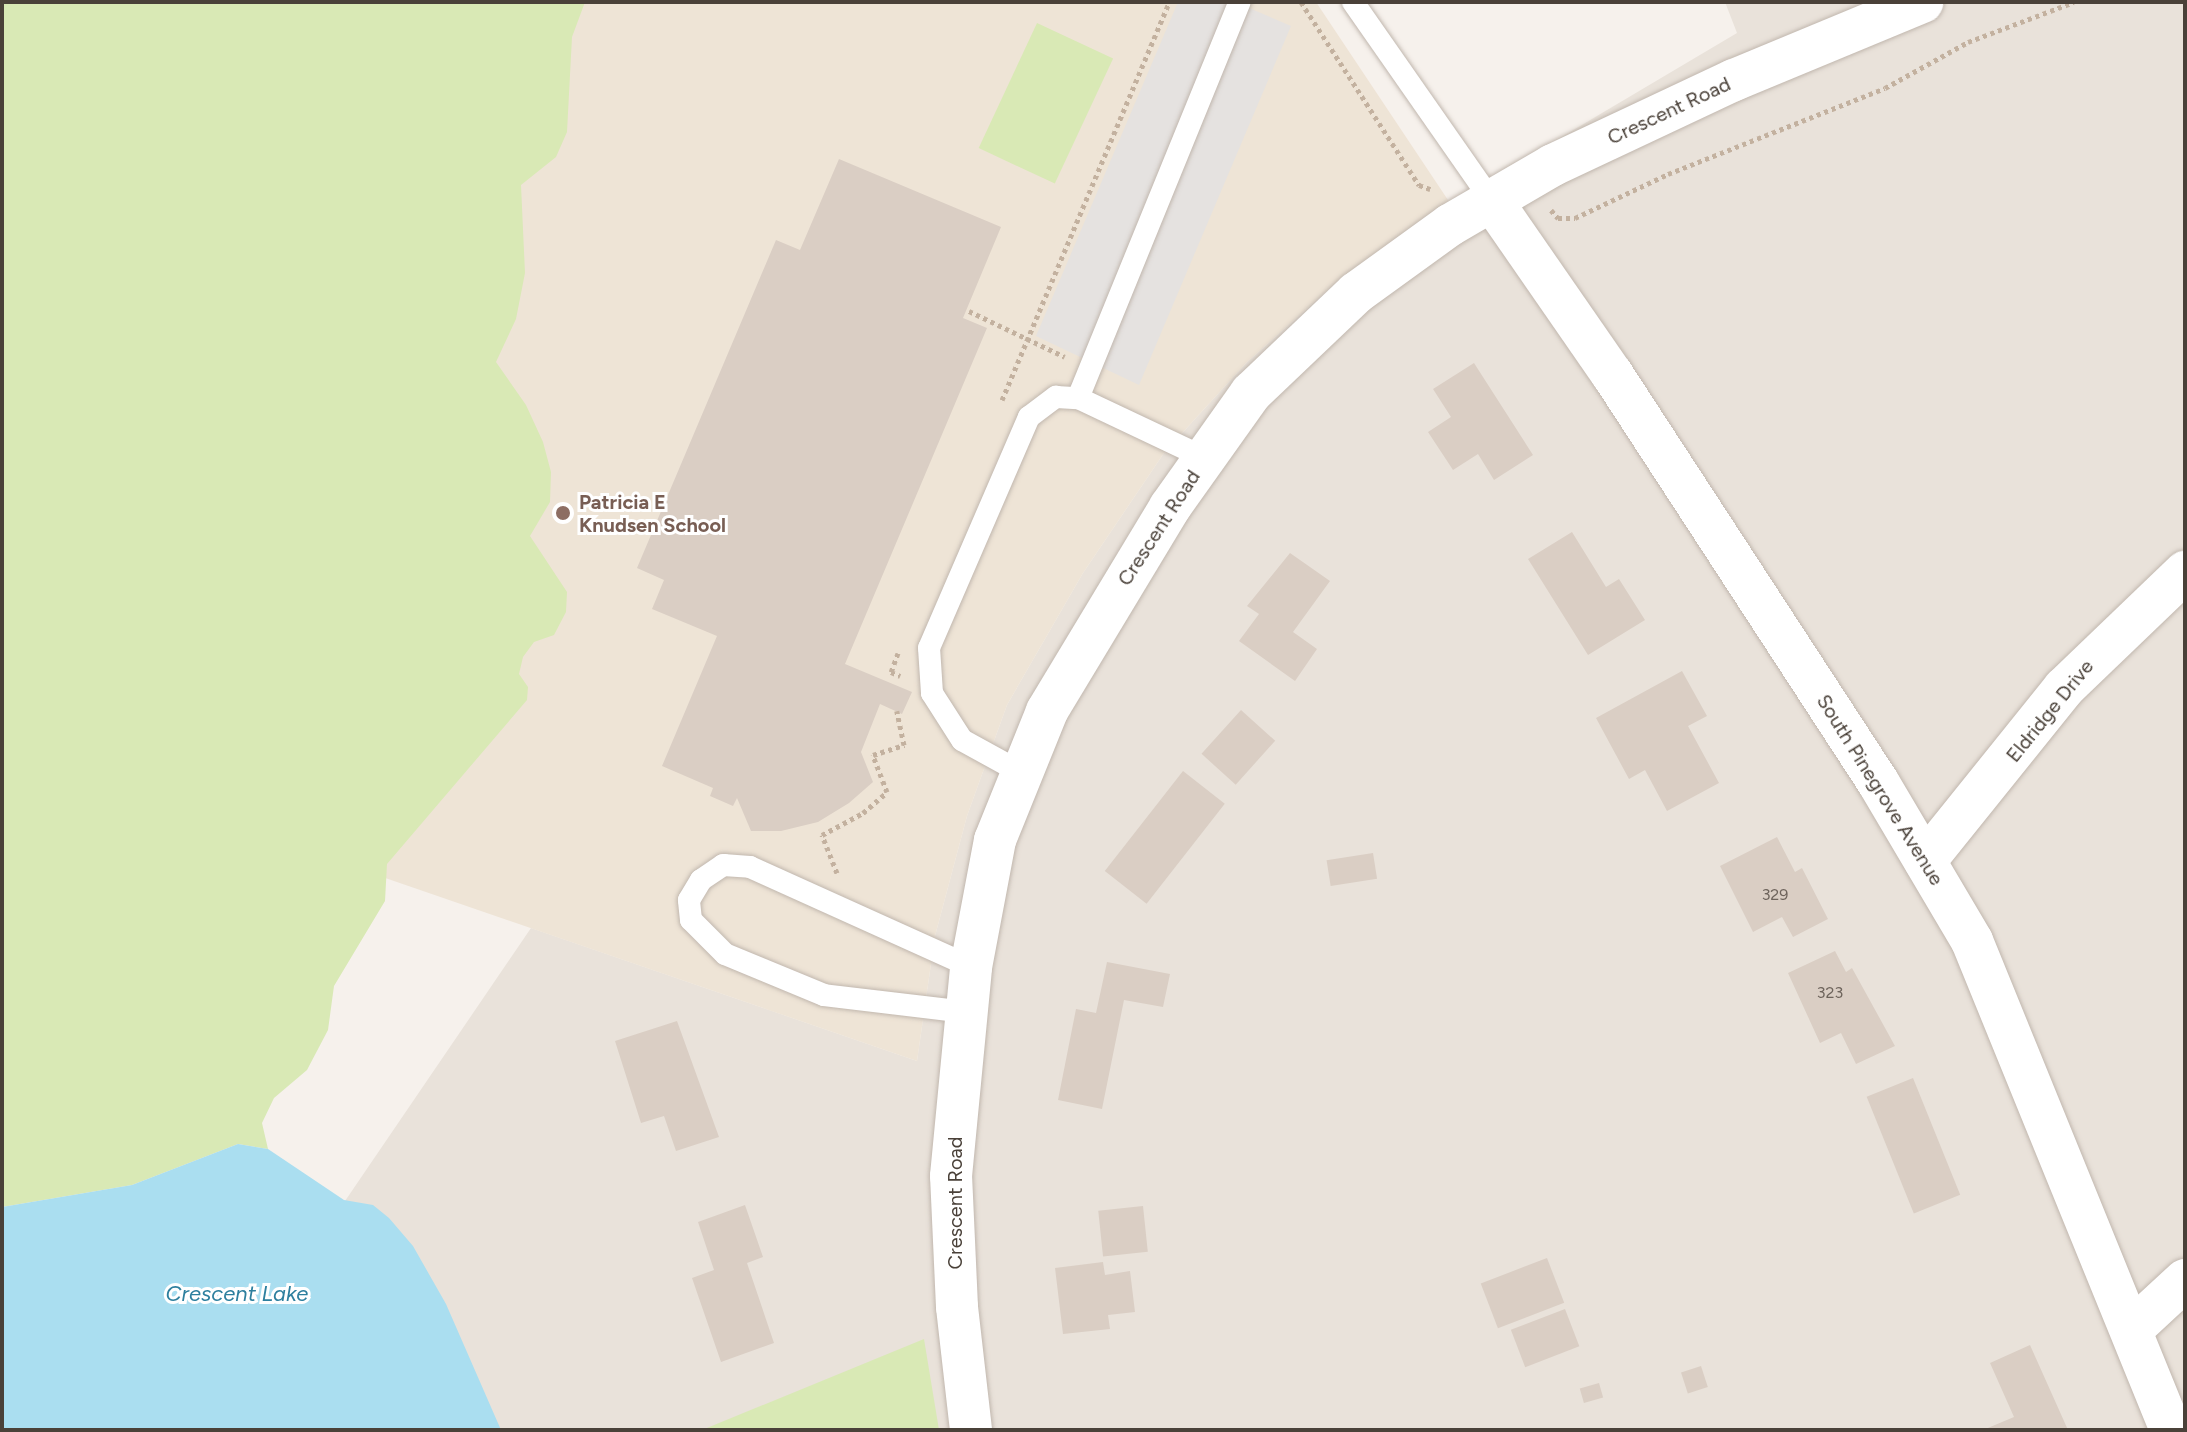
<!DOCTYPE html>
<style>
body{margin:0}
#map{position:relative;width:2187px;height:1432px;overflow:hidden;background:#f6f1ec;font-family:Figtree,sans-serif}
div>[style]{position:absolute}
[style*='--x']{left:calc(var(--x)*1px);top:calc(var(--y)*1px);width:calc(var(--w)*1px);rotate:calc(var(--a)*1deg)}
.residential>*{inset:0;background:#e9e2da}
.education>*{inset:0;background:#eee4d6}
.green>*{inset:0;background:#d9e9b5;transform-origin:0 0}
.parking>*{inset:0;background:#e5e2e0}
.water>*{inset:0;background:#aadef0}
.building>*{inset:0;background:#dacec4;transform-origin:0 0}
.path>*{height:5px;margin-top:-2.5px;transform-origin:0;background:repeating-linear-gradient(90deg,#c3b19f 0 4px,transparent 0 8px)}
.roads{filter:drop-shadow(0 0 2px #c1b7ae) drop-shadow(0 0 2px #c1b7ae)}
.service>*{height:22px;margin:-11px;padding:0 11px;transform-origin:11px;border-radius:11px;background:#fff}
.minor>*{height:42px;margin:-21px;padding:0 21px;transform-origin:21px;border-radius:21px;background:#fff}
.dots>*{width:22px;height:22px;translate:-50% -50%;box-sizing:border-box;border:4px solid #fff;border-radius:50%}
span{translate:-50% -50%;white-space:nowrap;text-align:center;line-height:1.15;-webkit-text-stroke:6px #fff;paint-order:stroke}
.number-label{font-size:16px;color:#6e645c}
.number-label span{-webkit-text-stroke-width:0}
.street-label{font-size:20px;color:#4a4139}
.education-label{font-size:20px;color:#785e54;font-weight:700}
.left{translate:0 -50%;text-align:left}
.water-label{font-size:22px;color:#2d7f9e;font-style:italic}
.frame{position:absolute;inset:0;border:4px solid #4a4139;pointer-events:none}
</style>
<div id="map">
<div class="residential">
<i style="clip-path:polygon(1725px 2px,2185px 2px,2185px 1430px,189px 1430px,531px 928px,917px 1061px,935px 936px,967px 816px,1007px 705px,1083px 573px,1164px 453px,1246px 363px,1340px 279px,1450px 203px,1737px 33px)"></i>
</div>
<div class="education">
<i style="clip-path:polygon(2px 2px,1316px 2px,1450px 203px,1340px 279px,1246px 363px,1164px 453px,1083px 573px,1007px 705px,967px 816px,935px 936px,917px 1061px,2px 746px)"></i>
</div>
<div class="green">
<i style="clip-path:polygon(2px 2px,585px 2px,572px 37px,567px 132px,556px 157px,521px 185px,525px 273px,516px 319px,496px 362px,526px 405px,543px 442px,551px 472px,550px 502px,530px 536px,567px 592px,566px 612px,554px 635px,534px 642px,523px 657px,519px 674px,528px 687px,527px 700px,387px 864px,385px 901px,334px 986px,328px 1030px,307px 1070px,274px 1098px,262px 1123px,268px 1149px,238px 1144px,132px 1185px,2px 1207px)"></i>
<i style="left:1037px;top:23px;width:84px;height:138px;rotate:25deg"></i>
<i style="clip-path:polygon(924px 1339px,939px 1430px,702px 1430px)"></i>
</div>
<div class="parking">
<i style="clip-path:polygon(1178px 2px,1235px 2px,1291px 26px,1139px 385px,1036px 336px)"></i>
</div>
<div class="water">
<i style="clip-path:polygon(238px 1144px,268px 1149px,344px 1200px,373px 1205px,389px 1218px,413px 1246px,446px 1304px,501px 1430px,2px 1430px,2px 1207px,132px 1185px)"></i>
</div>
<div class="building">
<i style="clip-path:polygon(839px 159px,1001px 227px,963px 318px,987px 328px,845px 664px,912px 692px,902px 714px,880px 704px,861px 752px,873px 782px,849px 803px,818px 822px,781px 831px,751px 831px,737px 798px,733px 806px,710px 796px,713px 788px,662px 766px,717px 636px,652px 609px,664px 580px,637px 568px,776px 240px,800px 250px)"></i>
<i style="clip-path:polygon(1474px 363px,1533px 455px,1494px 480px,1478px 454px,1453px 470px,1428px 432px,1451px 417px,1433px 389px)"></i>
<i style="clip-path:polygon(1572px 532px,1606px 587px,1619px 579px,1645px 620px,1588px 655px,1528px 559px)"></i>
<i style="clip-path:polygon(1290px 553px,1330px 581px,1293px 632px,1317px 649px,1295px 681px,1239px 641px,1259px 614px,1247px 606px)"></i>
<i style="clip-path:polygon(1682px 671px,1707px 716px,1688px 726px,1719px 783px,1667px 811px,1645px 770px,1629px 779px,1596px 718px)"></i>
<i style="left:1241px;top:710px;width:46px;height:59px;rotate:42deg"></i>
<i style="left:1183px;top:771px;width:53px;height:127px;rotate:38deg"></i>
<i style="clip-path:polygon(1777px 837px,1795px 872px,1802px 868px,1828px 919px,1793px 937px,1782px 917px,1753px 932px,1720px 866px)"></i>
<i style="left:1373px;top:853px;width:26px;height:47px;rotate:81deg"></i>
<i style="clip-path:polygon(1835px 951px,1846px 972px,1852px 968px,1895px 1046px,1856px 1064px,1841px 1033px,1820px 1043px,1788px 973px)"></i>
<i style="clip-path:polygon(1107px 962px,1170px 974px,1163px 1007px,1124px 1000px,1102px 1109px,1058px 1100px,1076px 1009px,1096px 1013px)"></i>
<i style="clip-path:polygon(677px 1021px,719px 1137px,676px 1151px,664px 1116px,641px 1123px,615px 1041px)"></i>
<i style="left:1913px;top:1078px;width:126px;height:50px;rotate:68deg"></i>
<i style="clip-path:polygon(745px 1205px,763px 1257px,747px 1263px,774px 1343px,721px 1362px,692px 1278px,714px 1270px,698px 1222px)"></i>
<i style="left:1143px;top:1206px;width:46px;height:45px;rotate:84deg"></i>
<i style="left:1547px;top:1258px;width:48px;height:71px;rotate:69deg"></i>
<i style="clip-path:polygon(1103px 1262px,1105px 1275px,1130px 1271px,1135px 1312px,1108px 1315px,1110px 1329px,1063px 1334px,1055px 1268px)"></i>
<i style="left:1565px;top:1309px;width:40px;height:58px;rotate:69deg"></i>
<i style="clip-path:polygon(2030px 1345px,2068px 1430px,1983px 1430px,2014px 1417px,1990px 1363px)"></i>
<i style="left:1701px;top:1366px;width:22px;height:21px;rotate:72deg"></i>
<i style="left:1599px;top:1383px;width:15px;height:20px;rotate:74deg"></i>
</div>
<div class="path">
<i style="--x:1301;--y:2;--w:218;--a:57.2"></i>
<i style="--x:1419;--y:185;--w:12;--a:20"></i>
<i style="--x:1551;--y:210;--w:11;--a:49"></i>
<i style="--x:1558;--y:218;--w:17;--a:0"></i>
<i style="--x:1575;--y:218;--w:103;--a:-25.3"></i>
<i style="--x:1668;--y:174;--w:233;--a:-21.6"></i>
<i style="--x:1885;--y:88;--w:95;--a:-29"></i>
<i style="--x:1968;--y:42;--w:113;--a:-20.7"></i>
<i style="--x:969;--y:311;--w:106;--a:25.6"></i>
<i style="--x:1002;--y:400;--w:432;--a:-67.2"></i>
<i style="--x:898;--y:653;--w:20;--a:110"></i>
<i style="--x:891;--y:672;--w:10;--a:24"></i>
<i style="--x:837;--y:873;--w:41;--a:-111.5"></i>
<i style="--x:822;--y:835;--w:47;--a:-28.2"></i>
<i style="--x:863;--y:813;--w:32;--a:-41"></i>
<i style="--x:887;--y:792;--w:40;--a:-111"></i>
<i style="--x:873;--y:755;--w:33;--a:-18"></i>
<i style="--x:904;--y:745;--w:35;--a:-102"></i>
</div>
<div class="roads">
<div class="service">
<i style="--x:1353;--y:2;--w:243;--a:55.1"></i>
<i style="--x:1205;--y:458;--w:140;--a:-154.7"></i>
<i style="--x:1078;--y:398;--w:428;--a:-67.8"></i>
<i style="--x:1022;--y:773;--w:68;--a:-151.2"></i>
<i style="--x:962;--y:740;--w:56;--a:-122.6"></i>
<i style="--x:932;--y:693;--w:45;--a:-93.8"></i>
<i style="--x:929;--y:648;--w:252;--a:-66.6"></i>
<i style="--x:1029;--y:417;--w:34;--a:-37"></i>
<i style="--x:1056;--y:397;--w:22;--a:3"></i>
<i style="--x:966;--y:1012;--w:143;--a:-173.2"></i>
<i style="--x:824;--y:995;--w:107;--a:-157.5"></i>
<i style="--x:725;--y:954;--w:48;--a:-135"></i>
<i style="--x:691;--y:920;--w:20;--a:-96"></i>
<i style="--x:689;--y:900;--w:23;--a:-59"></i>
<i style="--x:701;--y:880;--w:27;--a:-34"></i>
<i style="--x:723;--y:865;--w:27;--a:4"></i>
<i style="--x:750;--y:867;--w:243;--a:24.3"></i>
</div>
<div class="minor">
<i style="--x:1492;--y:201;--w:211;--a:55.3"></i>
<i style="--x:1612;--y:374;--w:487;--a:56.9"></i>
<i style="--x:1878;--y:782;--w:185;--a:59.4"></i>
<i style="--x:1972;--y:941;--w:528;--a:67.86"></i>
<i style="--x:1925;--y:861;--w:222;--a:-51.2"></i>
<i style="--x:2064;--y:688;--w:168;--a:-43.8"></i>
<i style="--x:2132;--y:1329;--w:72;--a:-42.8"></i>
<i style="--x:971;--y:1430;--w:124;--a:-96.5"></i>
<i style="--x:957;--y:1307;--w:131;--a:-92.6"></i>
<i style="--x:951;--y:1176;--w:210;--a:-84.5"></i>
<i style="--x:971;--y:967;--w:129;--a:-79.3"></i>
<i style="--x:995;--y:840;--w:139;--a:-68"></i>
<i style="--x:1047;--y:711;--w:238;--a:-58.9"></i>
<i style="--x:1170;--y:507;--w:140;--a:-54.6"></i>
<i style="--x:1251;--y:393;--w:145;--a:-43.6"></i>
<i style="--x:1356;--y:293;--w:116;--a:-35.9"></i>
<i style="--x:1450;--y:225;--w:119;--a:-30.2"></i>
<i style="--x:1553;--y:165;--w:200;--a:-25.2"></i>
<i style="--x:1734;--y:80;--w:204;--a:-22.5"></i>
</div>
</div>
<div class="dots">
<i style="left:563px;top:513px;background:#8d6e63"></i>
</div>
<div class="number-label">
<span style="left:1775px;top:895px">329</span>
<span style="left:1830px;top:993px">323</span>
</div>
<div class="street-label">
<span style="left:1669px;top:111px;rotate:-25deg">Crescent Road</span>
<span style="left:1159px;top:528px;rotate:-57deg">Crescent Road</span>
<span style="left:2050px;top:711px;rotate:-51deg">Eldridge Drive</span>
<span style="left:1880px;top:790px;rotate:58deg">South Pinegrove Avenue</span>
<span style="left:955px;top:1203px;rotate:-90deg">Crescent Road</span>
</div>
<div class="education-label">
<span class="left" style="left:579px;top:514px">Patricia E<br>Knudsen School</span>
</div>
<div class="water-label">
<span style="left:237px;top:1294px">Crescent Lake</span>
</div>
<div class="frame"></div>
</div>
